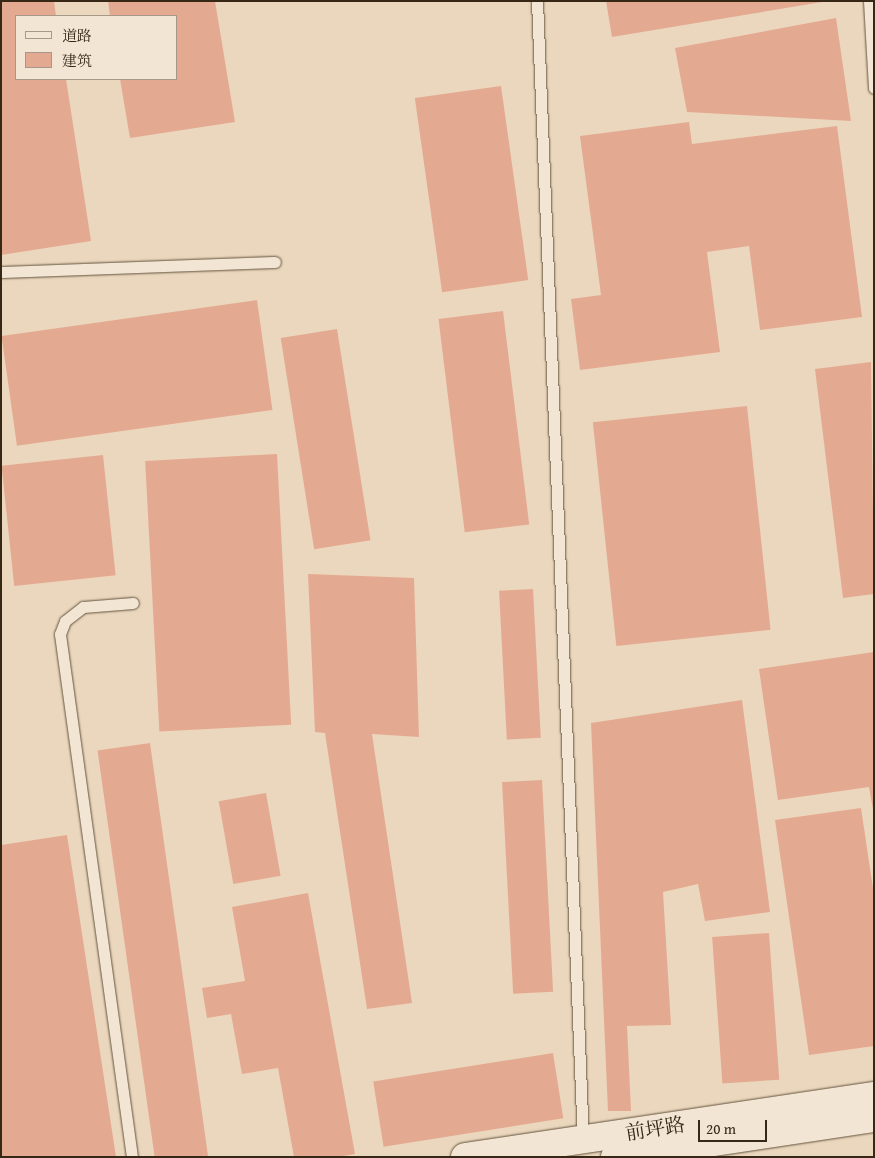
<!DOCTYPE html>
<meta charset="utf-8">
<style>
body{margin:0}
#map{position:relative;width:875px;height:1158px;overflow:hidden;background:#ebd7bd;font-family:"Gentium Book Plus","Noto Serif SC",serif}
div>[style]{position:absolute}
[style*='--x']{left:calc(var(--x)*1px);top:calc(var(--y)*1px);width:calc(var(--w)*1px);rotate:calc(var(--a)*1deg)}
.building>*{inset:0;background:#e4aa91;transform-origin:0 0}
.roads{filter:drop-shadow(0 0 1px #63543e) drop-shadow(0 0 1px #63543e)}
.lane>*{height:11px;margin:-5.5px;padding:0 5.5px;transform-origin:5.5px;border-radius:5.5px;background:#f2e5d4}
.secondary>*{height:28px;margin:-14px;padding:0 14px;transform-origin:14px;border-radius:14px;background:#f2e5d4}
span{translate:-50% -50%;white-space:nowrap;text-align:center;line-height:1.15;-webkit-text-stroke:4.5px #f2e5d4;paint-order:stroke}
.street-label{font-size:20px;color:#362814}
.frame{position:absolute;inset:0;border:2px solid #362814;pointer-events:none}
.legend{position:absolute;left:15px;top:15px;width:162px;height:65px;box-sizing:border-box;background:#f2e5d4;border:1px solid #a79987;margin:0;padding:6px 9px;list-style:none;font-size:15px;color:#362814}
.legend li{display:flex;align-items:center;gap:10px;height:25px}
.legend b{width:25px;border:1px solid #a79987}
.scale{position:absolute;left:698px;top:1120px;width:69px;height:22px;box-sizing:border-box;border:2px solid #362814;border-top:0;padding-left:6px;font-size:15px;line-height:18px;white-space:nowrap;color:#362814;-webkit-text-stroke:4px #f2e5d4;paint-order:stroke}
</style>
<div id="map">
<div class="building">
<i style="clip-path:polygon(1px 1px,54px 1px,56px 16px,16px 16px,16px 79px,66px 79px,91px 241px,1px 255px)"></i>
<i style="clip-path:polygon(108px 1px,215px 1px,235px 122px,130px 138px,120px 79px,176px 79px,176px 16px,110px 16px)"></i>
<i style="clip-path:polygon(606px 1px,821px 1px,822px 2px,612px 37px)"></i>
<i style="clip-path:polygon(836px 18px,851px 121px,687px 112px,675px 48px)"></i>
<i style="left:501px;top:86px;width:196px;height:87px;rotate:82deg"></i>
<i style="clip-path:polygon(689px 122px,692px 144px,837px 126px,862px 317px,760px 330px,749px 246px,707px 252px,720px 352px,580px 370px,571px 299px,601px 295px,580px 136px)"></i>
<i style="left:257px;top:300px;width:111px;height:258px;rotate:82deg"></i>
<i style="left:503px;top:311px;width:215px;height:65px;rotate:83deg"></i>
<i style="left:337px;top:329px;width:214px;height:57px;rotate:81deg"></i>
<i style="clip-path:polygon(871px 362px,874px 594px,843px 598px,815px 369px)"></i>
<i style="left:747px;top:406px;width:225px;height:155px;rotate:84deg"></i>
<i style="left:277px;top:454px;width:271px;height:132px;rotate:87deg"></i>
<i style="left:103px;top:455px;width:121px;height:102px;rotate:84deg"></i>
<i style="clip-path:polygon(308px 574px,414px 578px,419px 737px,372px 734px,412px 1003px,367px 1009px,325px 733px,315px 732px)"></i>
<i style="left:533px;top:589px;width:149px;height:34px;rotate:87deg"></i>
<i style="clip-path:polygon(874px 652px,874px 815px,869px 787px,778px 800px,759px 669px)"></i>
<i style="clip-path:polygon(742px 700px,770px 912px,705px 921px,698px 884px,663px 892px,671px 1025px,627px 1026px,631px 1111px,608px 1111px,591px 723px)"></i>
<i style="left:150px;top:743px;width:418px;height:53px;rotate:82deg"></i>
<i style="left:542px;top:780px;width:212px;height:40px;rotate:87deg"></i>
<i style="left:266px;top:793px;width:84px;height:48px;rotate:80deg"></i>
<i style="clip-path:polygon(861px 808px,874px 895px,874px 1046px,809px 1055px,775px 820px)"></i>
<i style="clip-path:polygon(67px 835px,116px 1157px,1px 1157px,1px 845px)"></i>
<i style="clip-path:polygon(308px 893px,355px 1154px,337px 1157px,294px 1157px,278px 1068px,242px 1074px,231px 1014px,207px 1018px,202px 988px,245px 981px,232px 907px)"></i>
<i style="left:769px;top:933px;width:147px;height:57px;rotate:86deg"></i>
<i style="left:553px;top:1053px;width:66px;height:182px;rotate:81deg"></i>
</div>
<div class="roads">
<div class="lane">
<i style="--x:537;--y:1;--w:1139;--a:87.69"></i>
<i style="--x:869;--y:1;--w:87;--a:86.7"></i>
<i style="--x:1;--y:272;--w:274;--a:-2.1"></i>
<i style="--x:132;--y:1157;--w:528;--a:-97.84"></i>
<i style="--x:60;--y:634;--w:14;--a:-69"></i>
<i style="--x:65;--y:621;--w:23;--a:-38"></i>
<i style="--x:83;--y:607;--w:50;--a:-4.6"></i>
</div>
<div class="secondary">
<i style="--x:465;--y:1157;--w:414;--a:-8.5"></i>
<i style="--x:615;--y:1157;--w:262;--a:-8.6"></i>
</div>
</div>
<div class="street-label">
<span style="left:655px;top:1128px;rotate:-9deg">前坪路</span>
</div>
<div class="frame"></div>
<ul class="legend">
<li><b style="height:6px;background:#f2e5d4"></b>道路</li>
<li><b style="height:14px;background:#e4aa91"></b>建筑</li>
</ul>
<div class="scale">20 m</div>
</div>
